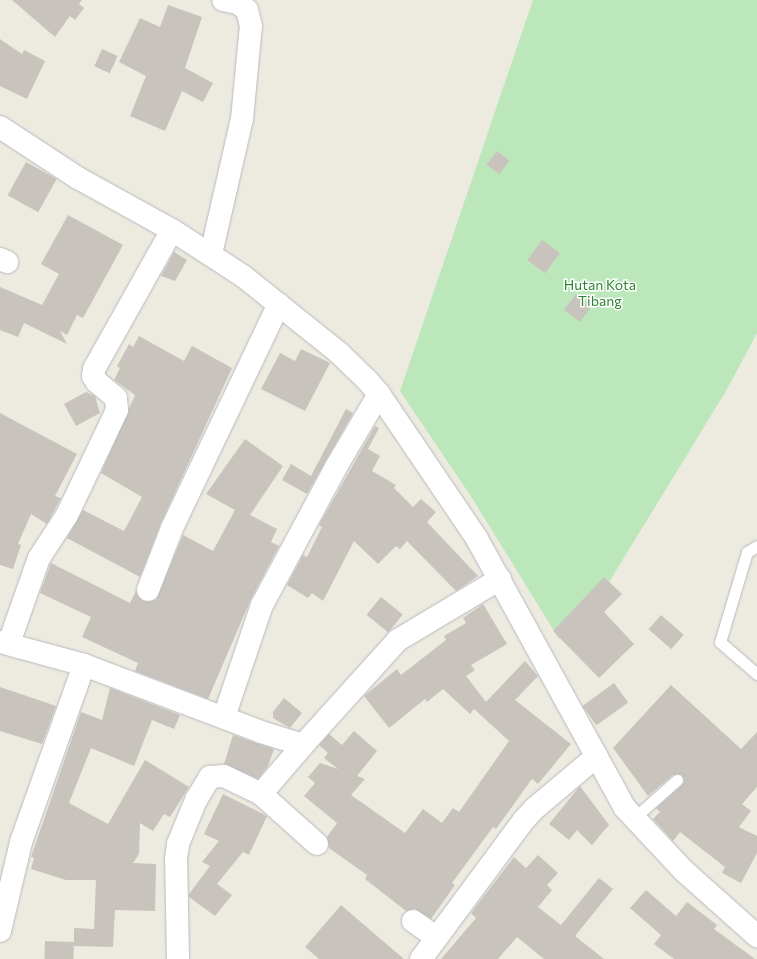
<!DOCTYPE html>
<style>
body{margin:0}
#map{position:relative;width:757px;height:959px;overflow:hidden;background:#edeae0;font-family:Commissioner,sans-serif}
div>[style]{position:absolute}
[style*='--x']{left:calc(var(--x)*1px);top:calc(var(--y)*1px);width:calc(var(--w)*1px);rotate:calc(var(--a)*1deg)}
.green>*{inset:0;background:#bbe7ba}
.building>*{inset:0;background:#c8c4bd;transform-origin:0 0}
.roads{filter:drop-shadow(0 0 1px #b6b9be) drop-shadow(0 0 1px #b6b9be)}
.service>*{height:11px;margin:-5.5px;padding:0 5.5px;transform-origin:5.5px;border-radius:5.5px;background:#fff}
.minor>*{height:22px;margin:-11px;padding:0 11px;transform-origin:11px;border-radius:11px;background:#fff}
.tertiary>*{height:22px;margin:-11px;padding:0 11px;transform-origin:11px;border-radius:11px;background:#fff}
span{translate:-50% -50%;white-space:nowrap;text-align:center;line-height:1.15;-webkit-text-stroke:3px #fff;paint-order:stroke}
.park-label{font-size:14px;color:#2e8432}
</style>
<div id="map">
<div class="green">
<i style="clip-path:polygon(533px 0,757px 0,757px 333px,726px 391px,592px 610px,559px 639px,472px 498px,400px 391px)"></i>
</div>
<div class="building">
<i style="clip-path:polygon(12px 0,82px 0,79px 4px,84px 8px,75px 20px,70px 16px,55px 37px)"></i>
<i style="clip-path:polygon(168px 5px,202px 17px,185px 68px,213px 83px,203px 102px,182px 91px,165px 131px,130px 116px,146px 76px,119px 62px,140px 18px,160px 27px)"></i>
<i style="clip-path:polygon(0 39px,22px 54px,24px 50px,45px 61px,27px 99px,0 86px)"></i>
<i style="left:102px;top:49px;width:17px;height:19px;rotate:24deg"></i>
<i style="left:497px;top:151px;width:16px;height:17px;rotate:38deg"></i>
<i style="left:26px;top:162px;width:35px;height:38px;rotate:29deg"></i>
<i style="clip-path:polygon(68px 215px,123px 245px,83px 318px,77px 315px,67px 335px,60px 331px,67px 344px,24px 323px,18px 337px,0 330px,0 287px,42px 305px,59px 274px,41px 264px)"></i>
<i style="left:542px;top:240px;width:22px;height:25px;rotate:36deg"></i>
<i style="clip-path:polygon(174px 252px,187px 260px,175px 281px,161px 276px)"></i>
<i style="left:576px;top:294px;width:20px;height:20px;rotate:37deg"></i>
<i style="clip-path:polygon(139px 336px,184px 361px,192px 346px,232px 368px,161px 523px,140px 577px,67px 538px,83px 510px,124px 531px,142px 497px,101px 473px,135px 395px,114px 380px,120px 368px,117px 366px,129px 344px,133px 347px)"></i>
<i style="clip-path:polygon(301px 349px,330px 363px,305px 411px,261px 389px,280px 353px,295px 361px)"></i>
<i style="clip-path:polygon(86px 392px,95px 396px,100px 413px,76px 426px,64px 404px)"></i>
<i style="clip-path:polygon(346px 409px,353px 413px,307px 494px,282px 480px,291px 464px,311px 476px)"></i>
<i style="clip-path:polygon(0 413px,77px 454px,55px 496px,61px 498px,47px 524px,31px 514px,18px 544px,21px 545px,13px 569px,0 565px)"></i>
<i style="clip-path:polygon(375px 426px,379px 428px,368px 449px,380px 456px,372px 471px,396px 485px,394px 488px,413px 507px,421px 499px,436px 512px,427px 522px,478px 576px,456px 591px,407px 541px,400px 549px,396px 546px,378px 564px,354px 541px,323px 601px,312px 593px,308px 598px,287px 585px,303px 555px,307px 557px,322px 527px,319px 525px)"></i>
<i style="clip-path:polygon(245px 439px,283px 466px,250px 515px,277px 529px,271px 542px,279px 546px,251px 599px,208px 699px,135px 671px,138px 663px,82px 637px,91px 617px,40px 593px,51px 563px,130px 603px,136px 591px,143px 601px,156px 600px,183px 535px,213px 551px,235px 510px,206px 494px)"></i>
<i style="clip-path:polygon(604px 577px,622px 594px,604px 612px,634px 644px,599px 678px,553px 631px)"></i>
<i style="left:381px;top:597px;width:28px;height:23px;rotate:39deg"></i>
<i style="clip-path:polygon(483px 604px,507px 644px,471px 665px,475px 670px,466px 676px,486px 702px,525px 661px,538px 676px,515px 700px,571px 744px,538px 784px,532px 779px,496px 829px,493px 827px,452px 883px,455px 885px,431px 919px,415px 909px,406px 911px,365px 879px,367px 875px,329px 848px,327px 837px,337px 823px,304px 796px,315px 783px,308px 777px,320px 763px,338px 769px,324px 758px,328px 753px,319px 745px,329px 734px,342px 745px,354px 731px,377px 751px,357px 776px,365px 779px,351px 795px,405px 833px,423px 809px,442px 823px,453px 808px,459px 812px,509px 741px,474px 709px,470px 714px,443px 689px,427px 702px,425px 699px,389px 728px,364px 696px,397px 669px,401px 675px,446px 640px,444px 636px,466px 623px,463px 618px)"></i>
<i style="left:661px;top:615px;width:30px;height:19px;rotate:41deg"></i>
<i style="left:614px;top:683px;width:24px;height:39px;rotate:54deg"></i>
<i style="clip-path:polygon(671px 685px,741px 749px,757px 732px,757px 787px,742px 804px,751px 811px,739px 827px,757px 836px,757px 853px,741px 883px,722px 873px,725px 867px,680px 832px,673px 841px,653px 819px,660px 812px,656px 808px,682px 785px,682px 775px,673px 775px,648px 796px,613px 748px)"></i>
<i style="clip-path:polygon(0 687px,56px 706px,42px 744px,0 731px)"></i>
<i style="clip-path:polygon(110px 688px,180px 715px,174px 729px,152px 720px,134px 766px,91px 748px,69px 803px,108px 824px,145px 760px,189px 787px,170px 817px,164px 814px,153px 831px,140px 823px,139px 854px,133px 863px,156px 864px,155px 911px,115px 910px,113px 947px,74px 946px,74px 928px,94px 929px,96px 880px,66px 880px,31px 869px,34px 858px,31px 857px,81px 712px,102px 720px)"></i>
<i style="clip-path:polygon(284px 698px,302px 713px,290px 728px,273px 718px,273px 712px)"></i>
<i style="clip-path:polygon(233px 735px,274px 749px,268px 766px,258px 779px,224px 764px)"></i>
<i style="clip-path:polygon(580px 786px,609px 825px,592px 845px,577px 830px,569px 840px,549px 824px)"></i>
<i style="clip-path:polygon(223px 794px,267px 816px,249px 855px,243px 852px,217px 884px,232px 895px,215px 916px,189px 897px,189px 894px,210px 866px,202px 862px,219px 841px,204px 834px)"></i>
<i style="clip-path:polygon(538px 855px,558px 873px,547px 885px,552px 890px,538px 907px,561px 925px,599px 878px,613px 889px,575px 936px,604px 959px,544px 959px,517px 937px,498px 959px,441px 959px,476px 918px,471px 913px,514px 857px,526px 868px)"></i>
<i style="clip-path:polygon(646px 890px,676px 916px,687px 902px,717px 925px,714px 929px,755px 959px,674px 959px,654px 944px,661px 935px,630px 908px)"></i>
<i style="clip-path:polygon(341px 905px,404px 959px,319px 959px,305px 947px)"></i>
<i style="left:45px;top:941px;width:29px;height:18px;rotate:2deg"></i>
</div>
<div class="roads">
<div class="service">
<i style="--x:757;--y:546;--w:12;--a:149"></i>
<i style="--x:747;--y:552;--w:94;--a:106.7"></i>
<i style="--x:720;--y:642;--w:49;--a:40.9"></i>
<i style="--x:633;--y:819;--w:59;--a:-41.6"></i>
</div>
<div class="minor">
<i style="--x:211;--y:254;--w:139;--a:-77.1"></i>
<i style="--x:242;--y:119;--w:93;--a:-84.5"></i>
<i style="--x:251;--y:26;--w:16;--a:-104"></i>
<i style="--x:247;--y:10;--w:11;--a:-142"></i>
<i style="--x:238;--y:3;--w:15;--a:-169"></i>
<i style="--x:0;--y:259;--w:8;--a:23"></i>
<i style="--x:148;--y:590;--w:66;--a:-68.8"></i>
<i style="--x:172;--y:528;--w:248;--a:-64.5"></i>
<i style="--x:0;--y:642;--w:87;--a:15.3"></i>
<i style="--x:84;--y:665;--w:189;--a:20.7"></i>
<i style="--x:261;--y:732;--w:44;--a:17.2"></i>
<i style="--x:303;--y:745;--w:142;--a:-47.9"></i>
<i style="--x:398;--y:640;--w:119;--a:-30.9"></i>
<i style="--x:9;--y:643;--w:90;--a:-70.6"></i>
<i style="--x:39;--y:558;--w:51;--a:-56.9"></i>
<i style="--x:67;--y:515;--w:116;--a:-64.5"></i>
<i style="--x:117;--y:410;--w:12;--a:-95"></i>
<i style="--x:116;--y:398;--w:25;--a:-140"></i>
<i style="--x:97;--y:382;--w:7;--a:-124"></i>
<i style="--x:93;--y:376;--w:7;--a:-82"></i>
<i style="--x:94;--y:369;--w:159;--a:-60.7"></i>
<i style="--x:224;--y:717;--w:118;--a:-71.3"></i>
<i style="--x:262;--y:605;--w:157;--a:-61.8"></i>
<i style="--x:336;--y:467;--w:85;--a:-59.5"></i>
<i style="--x:261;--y:794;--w:65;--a:-49.4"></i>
<i style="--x:413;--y:921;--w:29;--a:35"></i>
<i style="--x:0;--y:931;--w:91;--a:-76.7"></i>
<i style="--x:21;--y:842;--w:188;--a:-70.4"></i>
<i style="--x:178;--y:959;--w:100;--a:-91.1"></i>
<i style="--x:176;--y:859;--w:15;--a:-82"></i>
<i style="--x:178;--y:844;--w:48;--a:-67.8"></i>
<i style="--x:196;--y:800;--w:27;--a:-59"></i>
<i style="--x:210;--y:777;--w:14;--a:-4"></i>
<i style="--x:224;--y:776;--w:41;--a:25.9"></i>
<i style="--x:261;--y:794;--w:75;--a:41.8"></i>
<i style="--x:421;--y:959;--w:172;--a:-53.5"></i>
<i style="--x:523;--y:821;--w:16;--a:-47"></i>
<i style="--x:534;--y:809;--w:82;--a:-40.1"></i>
</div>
<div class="tertiary">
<i style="--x:0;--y:127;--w:93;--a:33.2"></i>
<i style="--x:78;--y:178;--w:107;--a:29"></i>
<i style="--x:172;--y:230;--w:85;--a:32.9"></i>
<i style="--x:243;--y:276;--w:123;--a:38.7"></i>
<i style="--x:339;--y:353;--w:39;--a:44"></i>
<i style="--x:367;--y:380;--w:18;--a:49"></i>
<i style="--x:379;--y:394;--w:175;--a:55.9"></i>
<i style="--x:477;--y:539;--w:307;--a:61.2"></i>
<i style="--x:625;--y:808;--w:86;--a:46.9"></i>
<i style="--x:684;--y:871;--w:98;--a:41.7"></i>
</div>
</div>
<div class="park-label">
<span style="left:600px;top:293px">Hutan Kota<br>Tibang</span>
</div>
</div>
